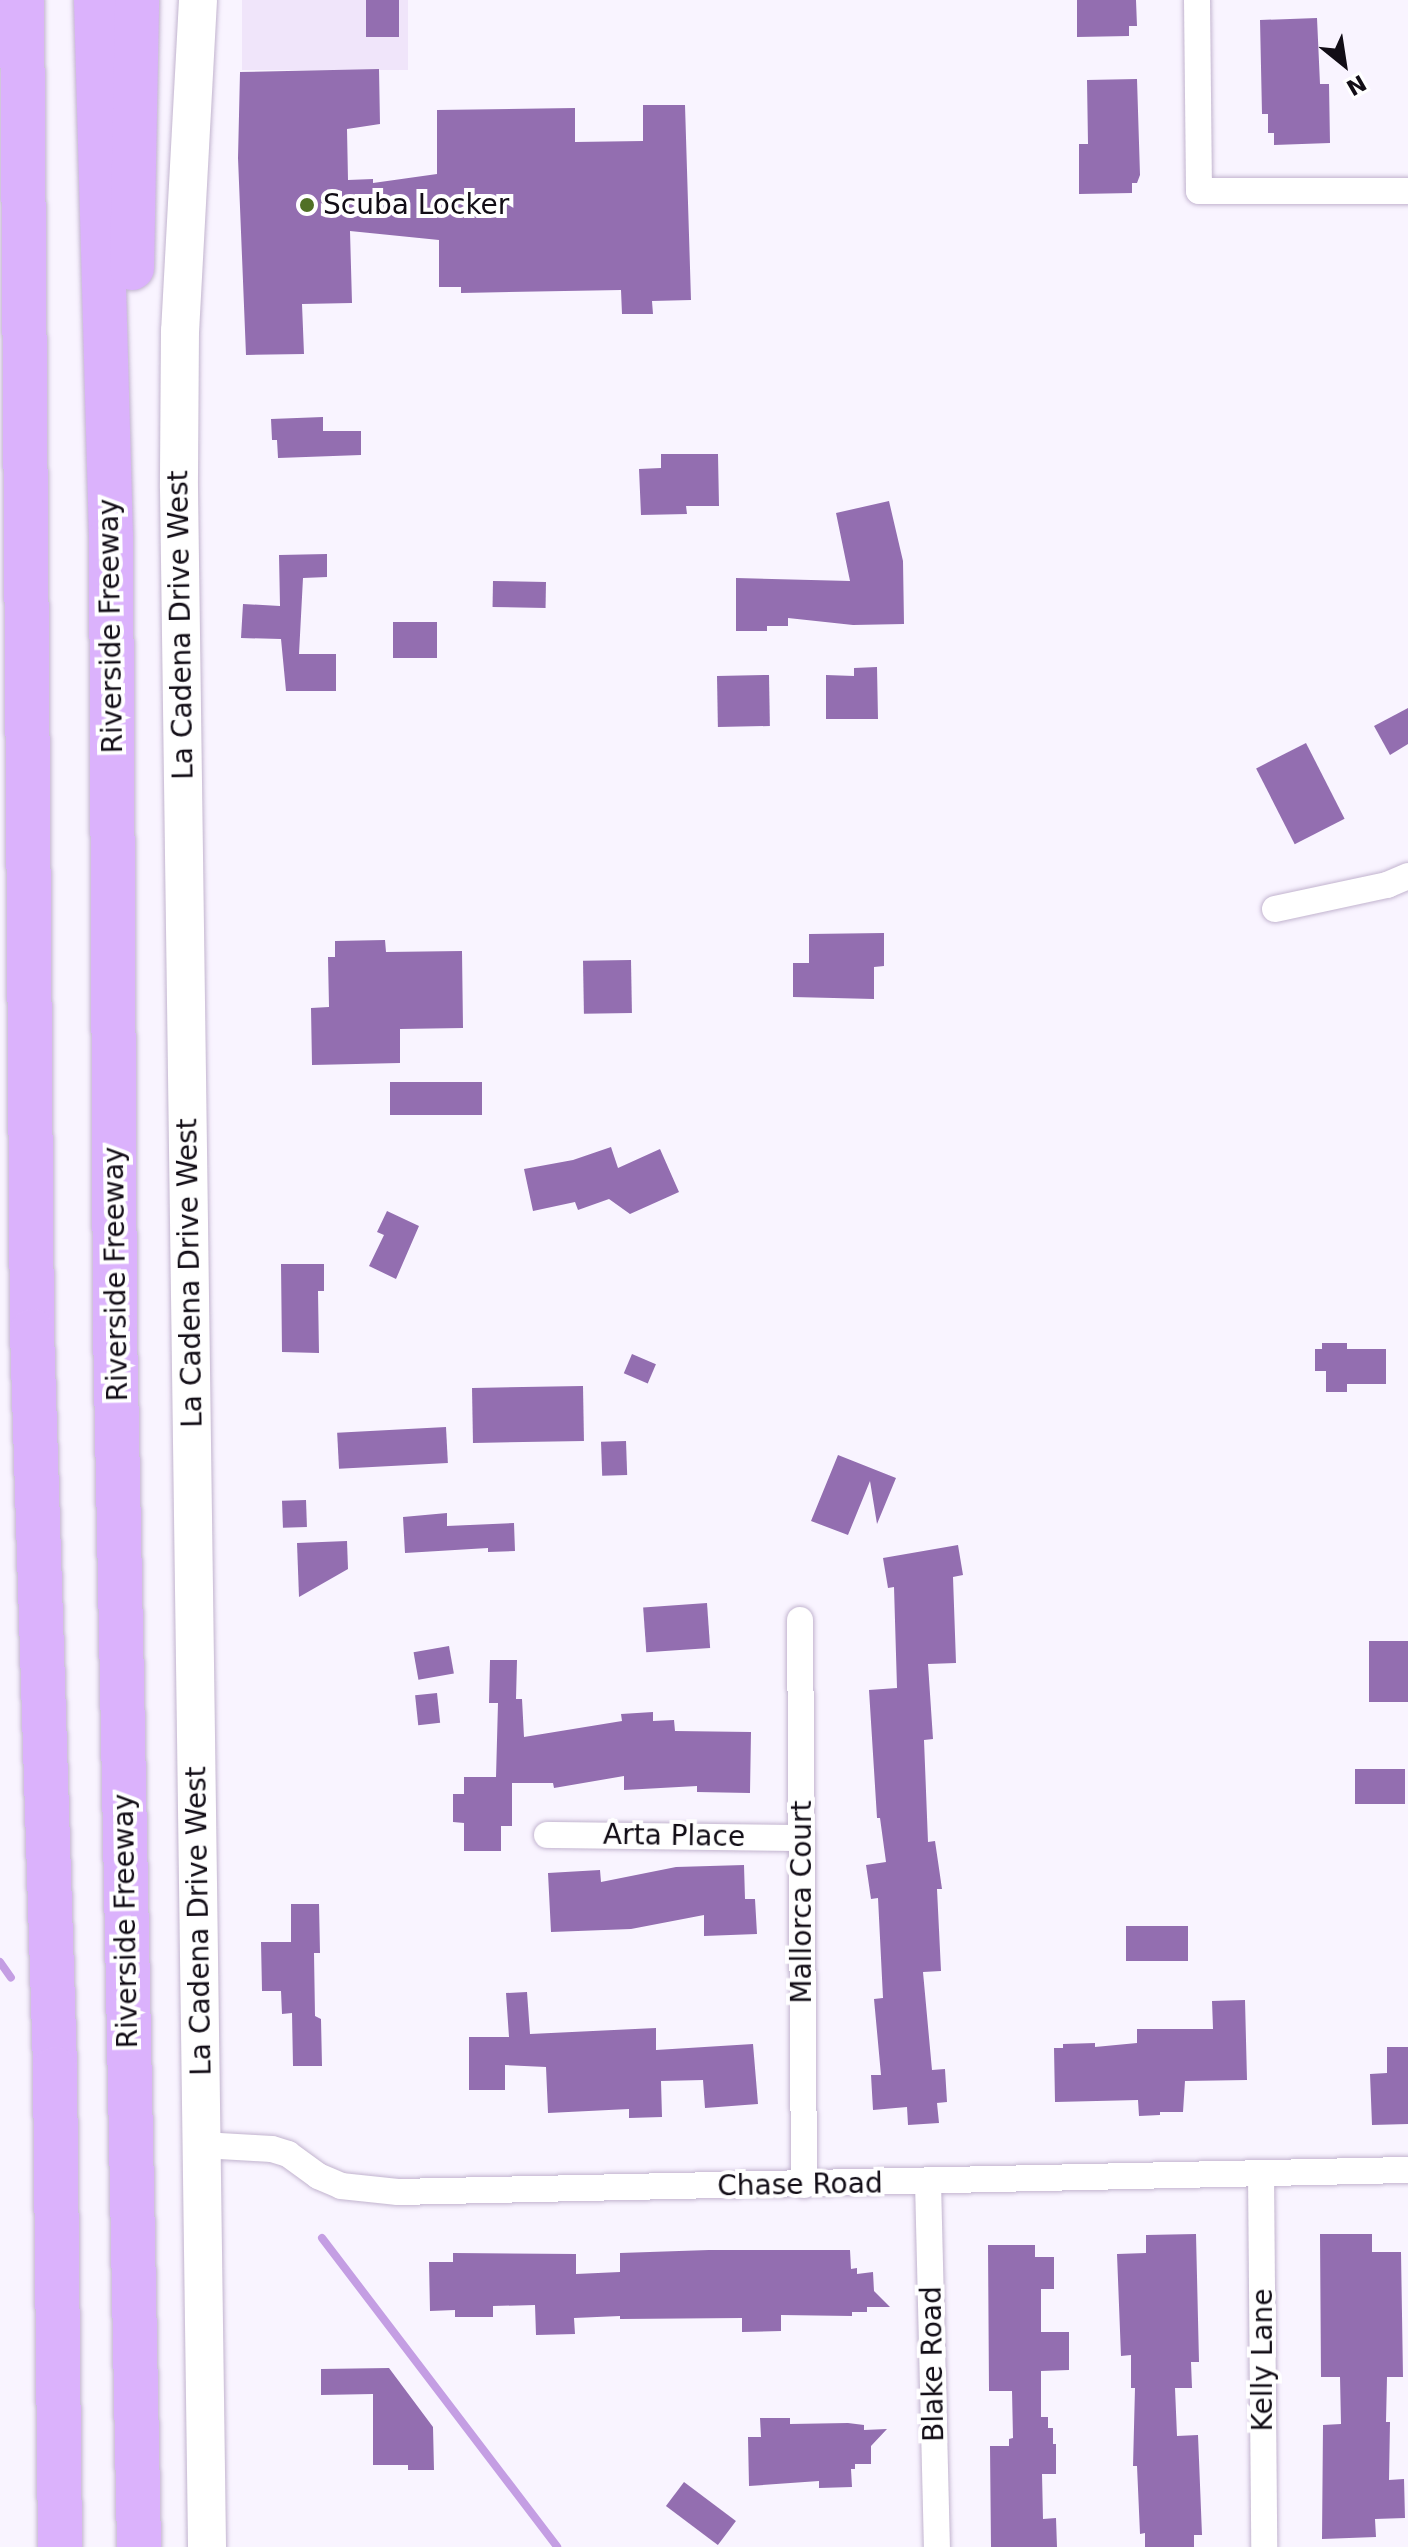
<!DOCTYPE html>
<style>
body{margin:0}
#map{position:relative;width:1408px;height:2547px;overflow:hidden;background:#f9f4ff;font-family:"DejaVu Sans",sans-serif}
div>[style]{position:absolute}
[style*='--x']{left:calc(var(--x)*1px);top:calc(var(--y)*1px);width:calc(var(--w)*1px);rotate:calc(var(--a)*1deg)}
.built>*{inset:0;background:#f0e5fa;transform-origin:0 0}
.stream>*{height:8px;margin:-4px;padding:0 4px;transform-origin:4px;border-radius:4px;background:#c49ee3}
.building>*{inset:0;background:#936eb0;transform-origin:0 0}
.roads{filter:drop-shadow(0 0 2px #c2b4cf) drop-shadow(0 0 2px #c2b4cf)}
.minor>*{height:26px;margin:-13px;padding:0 13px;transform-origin:13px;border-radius:13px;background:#fff}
.secondary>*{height:38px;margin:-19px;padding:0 19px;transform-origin:19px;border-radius:19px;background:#fff}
.motorway>*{height:44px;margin:-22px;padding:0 22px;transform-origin:22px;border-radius:22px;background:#dbb2fc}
.dots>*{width:22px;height:22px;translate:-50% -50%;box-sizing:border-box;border:4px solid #fff;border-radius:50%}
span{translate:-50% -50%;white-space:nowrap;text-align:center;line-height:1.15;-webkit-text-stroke:8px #fff;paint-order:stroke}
.poi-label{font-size:28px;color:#120d16}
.left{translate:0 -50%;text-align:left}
.street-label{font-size:28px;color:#120d16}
.north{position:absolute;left:1304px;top:24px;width:80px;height:80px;-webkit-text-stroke:6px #fff;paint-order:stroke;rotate:150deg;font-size:22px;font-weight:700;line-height:32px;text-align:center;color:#120d16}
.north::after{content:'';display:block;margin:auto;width:28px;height:36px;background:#120d16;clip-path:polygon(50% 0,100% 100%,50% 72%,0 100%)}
</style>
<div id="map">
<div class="built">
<i style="left:242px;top:0;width:166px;height:70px"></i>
</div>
<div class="stream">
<i style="--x:0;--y:1962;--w:19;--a:55"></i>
<i style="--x:322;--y:2238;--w:388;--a:52.7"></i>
</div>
<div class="building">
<i style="left:366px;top:0;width:33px;height:37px"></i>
<i style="clip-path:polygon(1077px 0,1136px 0,1137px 26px,1129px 26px,1129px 36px,1077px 37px)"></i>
<i style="clip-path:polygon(1317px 18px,1320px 84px,1329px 84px,1330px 143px,1274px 145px,1274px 133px,1268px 133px,1268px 114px,1262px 114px,1260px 20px)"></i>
<i style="clip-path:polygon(379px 69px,380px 124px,347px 129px,348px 180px,373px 179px,373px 183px,437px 174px,437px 110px,575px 108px,575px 142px,643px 141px,643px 105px,685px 105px,691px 300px,652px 301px,653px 314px,622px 314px,621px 290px,461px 293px,461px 287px,439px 287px,439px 240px,350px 231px,352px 303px,302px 304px,304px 354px,246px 355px,238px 158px,240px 72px)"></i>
<i style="clip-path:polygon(1137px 79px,1140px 175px,1137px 183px,1132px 183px,1132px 193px,1079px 194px,1079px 144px,1088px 144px,1087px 80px)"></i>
<i style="clip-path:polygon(323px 417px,323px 431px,361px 431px,361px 455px,278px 458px,277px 440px,272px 440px,271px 419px)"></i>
<i style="clip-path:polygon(661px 454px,718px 454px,719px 506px,686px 506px,687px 514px,641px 515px,639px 469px,661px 468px)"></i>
<i style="clip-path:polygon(889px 501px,903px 561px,904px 624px,853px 625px,788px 618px,788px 626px,767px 626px,767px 631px,736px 631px,736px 578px,850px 581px,836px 513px)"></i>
<i style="clip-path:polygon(327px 554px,327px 577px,303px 578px,299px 654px,336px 654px,336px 691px,286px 691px,281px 639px,241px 638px,243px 604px,280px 606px,279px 555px)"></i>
<i style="left:493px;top:581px;width:53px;height:26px;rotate:1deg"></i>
<i style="left:393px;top:622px;width:44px;height:36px"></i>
<i style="clip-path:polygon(877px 667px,878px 719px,826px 719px,826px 675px,854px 676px,854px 668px)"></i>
<i style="left:769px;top:675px;width:51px;height:52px;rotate:89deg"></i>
<i style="clip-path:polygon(1408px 708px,1408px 744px,1390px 755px,1374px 726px)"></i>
<i style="left:1306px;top:743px;width:85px;height:56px;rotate:63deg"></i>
<i style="clip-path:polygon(884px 933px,884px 966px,874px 967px,874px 999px,793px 997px,793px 963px,809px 963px,809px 934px)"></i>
<i style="clip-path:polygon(385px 940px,386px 952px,462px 951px,463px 1028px,400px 1029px,400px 1063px,312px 1065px,311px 1008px,329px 1007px,328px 957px,335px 957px,335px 941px)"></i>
<i style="left:631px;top:960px;width:53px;height:48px;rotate:89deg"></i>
<i style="left:482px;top:1082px;width:33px;height:92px;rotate:90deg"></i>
<i style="clip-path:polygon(611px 1147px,618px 1168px,660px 1149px,679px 1192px,630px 1214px,609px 1199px,578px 1210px,575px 1202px,533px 1211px,524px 1169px,573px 1160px)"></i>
<i style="clip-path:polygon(387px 1211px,419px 1226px,396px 1279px,369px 1266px,384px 1235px,377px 1232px)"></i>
<i style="clip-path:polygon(281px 1264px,324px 1264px,324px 1291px,318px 1291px,319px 1353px,282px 1352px)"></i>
<i style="clip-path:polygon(1322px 1343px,1347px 1343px,1347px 1349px,1386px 1349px,1386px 1384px,1347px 1384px,1347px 1392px,1326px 1392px,1326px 1371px,1315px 1371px,1315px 1349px,1322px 1349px)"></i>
<i style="left:632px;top:1354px;width:26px;height:21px;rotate:23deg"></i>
<i style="left:583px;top:1386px;width:55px;height:111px;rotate:89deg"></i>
<i style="left:446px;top:1427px;width:36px;height:109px;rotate:87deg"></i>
<i style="left:626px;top:1441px;width:34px;height:25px;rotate:88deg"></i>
<i style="clip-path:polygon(838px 1455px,896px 1478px,877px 1524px,870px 1481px,848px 1535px,811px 1521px)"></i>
<i style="left:306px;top:1500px;width:27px;height:24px;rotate:88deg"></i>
<i style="clip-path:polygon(447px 1513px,447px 1526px,514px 1523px,515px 1551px,488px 1552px,488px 1548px,405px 1553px,403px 1517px)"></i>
<i style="clip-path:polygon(347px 1541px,348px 1569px,299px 1597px,297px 1543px)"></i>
<i style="clip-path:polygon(958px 1545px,963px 1575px,953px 1577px,956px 1663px,928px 1664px,933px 1739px,924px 1740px,928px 1842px,935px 1841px,942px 1889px,937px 1889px,941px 1971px,923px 1972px,932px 2070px,945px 2069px,947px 2102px,937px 2103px,939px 2123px,908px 2125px,907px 2107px,873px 2110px,871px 2075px,881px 2075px,874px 1999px,883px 1998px,878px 1898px,871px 1899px,866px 1865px,886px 1862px,880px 1818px,877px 1818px,869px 1690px,897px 1688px,894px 1587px,888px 1588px,883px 1558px)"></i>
<i style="left:707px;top:1603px;width:45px;height:64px;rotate:86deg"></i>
<i style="left:1369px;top:1641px;width:39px;height:61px"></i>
<i style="left:449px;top:1646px;width:28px;height:36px;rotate:80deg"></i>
<i style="clip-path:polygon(490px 1660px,517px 1660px,516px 1699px,522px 1699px,524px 1737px,622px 1721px,621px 1714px,653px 1712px,653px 1721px,674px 1720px,675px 1731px,751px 1732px,750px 1793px,697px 1792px,697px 1786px,624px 1790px,624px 1776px,554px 1788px,553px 1783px,512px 1783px,512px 1826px,501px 1826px,501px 1851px,464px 1851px,464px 1823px,453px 1822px,453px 1794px,464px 1794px,464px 1777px,496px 1777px,498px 1703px,489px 1703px)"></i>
<i style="left:437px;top:1693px;width:30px;height:22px;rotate:84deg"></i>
<i style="left:1405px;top:1769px;width:35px;height:50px;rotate:90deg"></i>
<i style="clip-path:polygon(744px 1865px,745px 1899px,755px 1899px,757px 1934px,704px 1936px,704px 1915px,631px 1929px,551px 1932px,548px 1873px,600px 1870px,601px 1882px,676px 1867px)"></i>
<i style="clip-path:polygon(291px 1904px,319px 1904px,320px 1953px,314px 1953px,315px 2016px,321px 2019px,322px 2066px,293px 2066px,292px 2013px,282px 2014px,281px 1991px,262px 1991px,261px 1942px,291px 1942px)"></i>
<i style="left:1126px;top:1926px;width:62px;height:35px"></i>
<i style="clip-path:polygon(527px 1992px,530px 2034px,656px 2028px,656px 2050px,753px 2044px,758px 2104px,705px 2108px,703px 2080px,661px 2081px,662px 2117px,629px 2118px,629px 2109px,548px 2113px,546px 2067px,505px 2065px,505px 2090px,469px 2090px,469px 2037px,509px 2037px,506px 1993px)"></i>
<i style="clip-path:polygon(1245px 2000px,1247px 2080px,1185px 2081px,1183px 2112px,1160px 2112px,1160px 2115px,1139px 2116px,1138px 2100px,1055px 2102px,1054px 2048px,1063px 2048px,1063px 2044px,1095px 2043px,1095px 2047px,1137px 2043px,1137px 2029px,1213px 2029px,1212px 2001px)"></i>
<i style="clip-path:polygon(1387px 2047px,1408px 2047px,1408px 2124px,1372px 2125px,1370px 2074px,1387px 2073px)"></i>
<i style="clip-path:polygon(1196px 2234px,1199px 2362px,1191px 2362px,1192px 2388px,1175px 2388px,1177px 2436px,1198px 2435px,1202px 2535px,1194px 2535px,1194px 2547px,1145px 2547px,1145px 2533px,1140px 2534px,1137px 2466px,1133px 2466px,1135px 2388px,1131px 2388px,1131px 2355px,1121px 2356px,1117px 2254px,1146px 2253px,1146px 2235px)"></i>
<i style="clip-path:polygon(1320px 2234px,1372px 2234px,1372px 2252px,1401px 2252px,1403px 2377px,1387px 2377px,1386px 2422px,1390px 2422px,1389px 2480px,1404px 2479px,1405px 2518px,1375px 2519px,1376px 2537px,1322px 2539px,1323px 2425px,1341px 2424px,1340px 2377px,1321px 2377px)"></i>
<i style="clip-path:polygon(988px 2245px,1035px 2245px,1035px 2257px,1054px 2257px,1054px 2289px,1041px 2289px,1041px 2332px,1069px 2332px,1069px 2370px,1041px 2371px,1041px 2417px,1048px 2417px,1048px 2428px,1053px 2428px,1053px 2444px,1056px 2444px,1056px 2474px,1042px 2474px,1043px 2519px,1056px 2518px,1057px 2547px,991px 2547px,990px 2446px,1009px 2446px,1009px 2439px,1013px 2438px,1012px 2391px,989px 2391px)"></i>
<i style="clip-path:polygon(709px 2250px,850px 2250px,851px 2269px,857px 2268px,857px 2274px,873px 2272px,874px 2291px,890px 2307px,867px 2307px,867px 2312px,852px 2312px,852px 2316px,781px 2315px,781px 2331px,742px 2332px,742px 2318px,620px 2319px,620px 2316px,574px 2318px,575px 2334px,536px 2335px,535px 2305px,493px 2306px,493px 2317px,455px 2317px,455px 2310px,430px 2311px,429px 2262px,453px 2262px,453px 2253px,576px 2254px,576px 2274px,620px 2272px,620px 2253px)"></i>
<i style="clip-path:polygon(389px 2368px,433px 2427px,434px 2470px,408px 2470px,408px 2465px,373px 2465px,373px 2394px,321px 2395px,321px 2369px)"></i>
<i style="clip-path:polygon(760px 2418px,790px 2418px,790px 2424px,848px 2423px,864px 2425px,864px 2430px,887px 2429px,871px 2446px,871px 2464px,855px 2464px,855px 2469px,851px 2469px,852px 2487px,819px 2488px,819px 2481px,749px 2486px,748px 2437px,761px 2437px)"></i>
<i style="left:684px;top:2482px;width:65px;height:30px;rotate:37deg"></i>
</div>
<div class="roads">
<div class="minor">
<i style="--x:1197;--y:0;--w:191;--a:89.4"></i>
<i style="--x:1199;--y:191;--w:209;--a:0"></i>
<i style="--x:1275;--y:909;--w:115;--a:-12.1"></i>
<i style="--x:1387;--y:885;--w:23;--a:-23"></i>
<i style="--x:800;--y:1620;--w:565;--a:89.59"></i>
<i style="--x:547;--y:1835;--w:255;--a:0.7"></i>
<i style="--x:202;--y:2145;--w:70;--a:3.3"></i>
<i style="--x:272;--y:2149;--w:17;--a:17"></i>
<i style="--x:288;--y:2154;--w:37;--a:36"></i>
<i style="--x:318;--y:2176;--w:25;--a:23"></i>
<i style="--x:341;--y:2186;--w:57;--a:6"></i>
<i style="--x:398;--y:2192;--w:1010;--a:-1.25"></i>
<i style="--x:1261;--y:2173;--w:374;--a:89.5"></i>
<i style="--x:928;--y:2182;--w:365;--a:88.6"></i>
</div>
<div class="secondary">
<i style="--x:198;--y:0;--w:331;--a:93.1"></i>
<i style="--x:180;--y:331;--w:157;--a:90.4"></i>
<i style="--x:179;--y:488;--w:2059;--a:89.22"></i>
</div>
<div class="motorway">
<i style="--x:22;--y:0;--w:1331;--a:89.57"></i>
<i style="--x:32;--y:1331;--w:738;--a:88.21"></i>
<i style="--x:55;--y:2069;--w:478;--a:89.4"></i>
<i style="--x:96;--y:0;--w:537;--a:88.4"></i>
<i style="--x:111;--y:537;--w:792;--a:89.71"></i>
<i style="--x:115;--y:1329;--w:1218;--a:88.87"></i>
<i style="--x:132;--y:268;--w:268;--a:-88.9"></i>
</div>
</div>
<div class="dots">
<i style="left:307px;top:205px;background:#507026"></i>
</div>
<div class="poi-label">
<span class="left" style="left:323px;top:205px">Scuba Locker</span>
</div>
<div class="street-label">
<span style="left:181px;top:625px;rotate:-91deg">La Cadena Drive West</span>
<span style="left:111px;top:626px;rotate:-91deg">Riverside Freeway</span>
<span style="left:190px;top:1273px;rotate:-91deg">La Cadena Drive West</span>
<span style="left:116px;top:1274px;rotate:-91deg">Riverside Freeway</span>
<span style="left:674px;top:1836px;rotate:1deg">Arta Place</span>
<span style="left:802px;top:1902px;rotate:-90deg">Mallorca Court</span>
<span style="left:126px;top:1921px;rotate:-91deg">Riverside Freeway</span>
<span style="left:199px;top:1921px;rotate:-91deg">La Cadena Drive West</span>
<span style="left:800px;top:2185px;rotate:-1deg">Chase Road</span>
<span style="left:1263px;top:2360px;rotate:-90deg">Kelly Lane</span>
<span style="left:933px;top:2364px;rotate:-91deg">Blake Road</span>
</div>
<div class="north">N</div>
</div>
